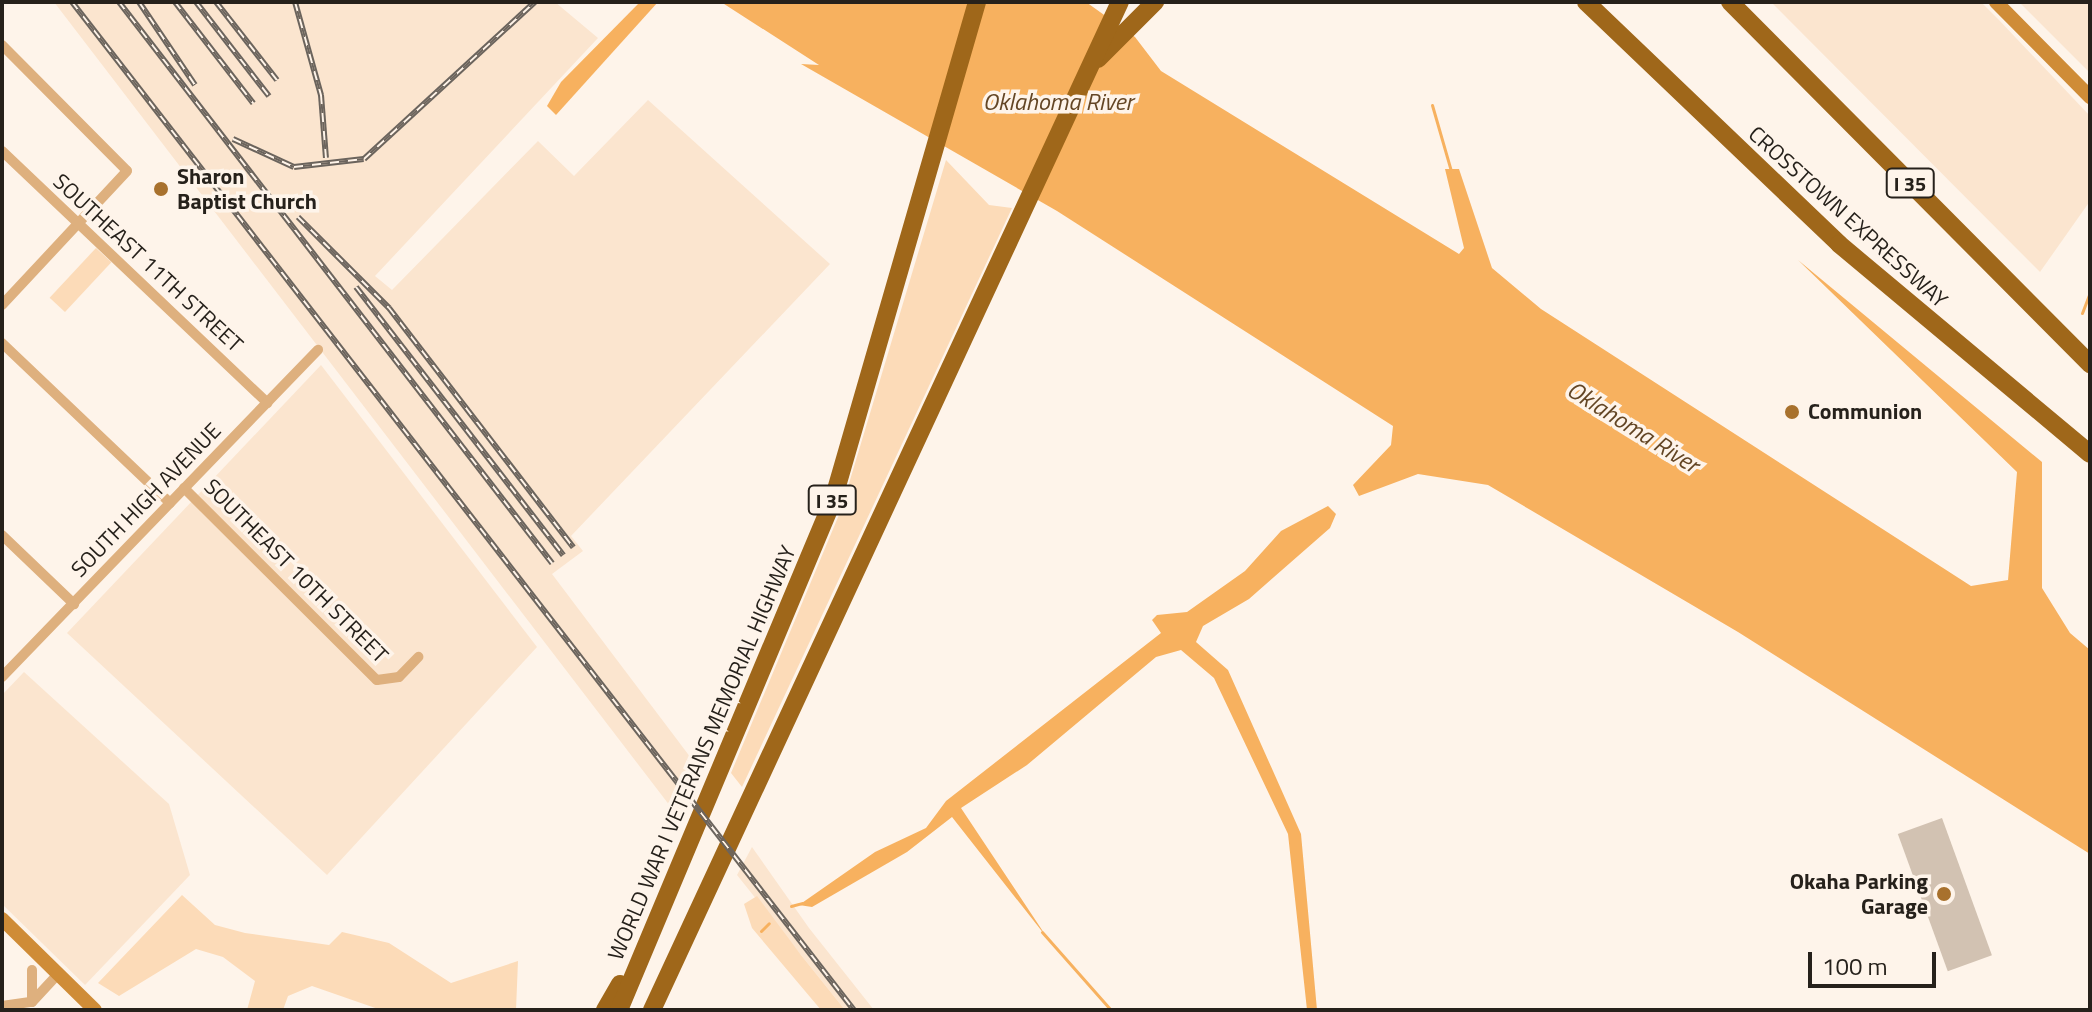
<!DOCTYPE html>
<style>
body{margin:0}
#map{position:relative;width:2092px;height:1012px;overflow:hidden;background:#fef4ea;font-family:"Titillium Web",sans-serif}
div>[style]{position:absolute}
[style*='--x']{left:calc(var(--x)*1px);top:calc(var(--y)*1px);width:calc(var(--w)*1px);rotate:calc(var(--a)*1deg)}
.built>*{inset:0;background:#fbe5cf}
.green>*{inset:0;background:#fcdbb8;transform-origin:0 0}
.water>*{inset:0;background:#f7b15f}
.stream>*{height:3px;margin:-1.5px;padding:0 1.5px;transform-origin:1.5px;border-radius:1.5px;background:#f7b15f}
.building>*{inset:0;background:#d2c2b2;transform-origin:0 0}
.minor>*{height:10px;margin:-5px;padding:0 5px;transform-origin:5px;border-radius:5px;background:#deb07e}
.secondary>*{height:14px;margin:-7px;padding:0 7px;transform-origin:7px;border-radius:7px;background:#cf8c37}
.motorway>*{height:18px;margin:-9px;padding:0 9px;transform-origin:9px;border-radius:9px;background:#9f671a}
.rail>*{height:6px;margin-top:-3px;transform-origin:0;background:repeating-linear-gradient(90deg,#fef4ea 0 9px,#6b645d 0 18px);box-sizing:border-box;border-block:2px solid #6b645d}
.dots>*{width:22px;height:22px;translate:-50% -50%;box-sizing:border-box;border:4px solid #fef4ea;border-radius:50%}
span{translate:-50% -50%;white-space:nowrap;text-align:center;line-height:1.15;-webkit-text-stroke:7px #fef4ea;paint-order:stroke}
.shield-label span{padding:2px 6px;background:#fef4ea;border:2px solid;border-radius:6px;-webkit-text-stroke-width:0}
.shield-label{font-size:20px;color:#26211b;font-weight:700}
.poi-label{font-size:22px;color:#26211b;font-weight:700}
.left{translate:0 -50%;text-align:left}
.right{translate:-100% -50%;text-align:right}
.street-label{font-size:22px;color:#26211b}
.water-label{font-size:24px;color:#644625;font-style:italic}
.frame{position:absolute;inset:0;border:4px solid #26211b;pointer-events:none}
.scale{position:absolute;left:1808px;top:952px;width:128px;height:36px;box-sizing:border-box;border:4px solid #26211b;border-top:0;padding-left:10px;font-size:24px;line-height:28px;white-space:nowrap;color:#26211b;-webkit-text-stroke:6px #fef4ea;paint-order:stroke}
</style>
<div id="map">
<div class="built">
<i style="clip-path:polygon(54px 2px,555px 2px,598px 38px,375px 276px,392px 290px,538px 141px,574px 176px,648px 100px,830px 264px,571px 536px,583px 551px,552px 574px,697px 766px,680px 819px)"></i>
<i style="clip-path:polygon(1771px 2px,1981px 2px,1999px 20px,2090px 116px,2090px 201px,2040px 272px)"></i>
<i style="clip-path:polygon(2019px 2px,2090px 2px,2090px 73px)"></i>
<i style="clip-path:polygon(321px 365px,537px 647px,327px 875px,67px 633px)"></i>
<i style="clip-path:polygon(24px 672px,169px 804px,190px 875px,85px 985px,2px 904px,2px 695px)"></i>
<i style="clip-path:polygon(752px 847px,809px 928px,874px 1010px,845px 1010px,737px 875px)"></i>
</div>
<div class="green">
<i style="clip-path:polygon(946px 160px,989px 205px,1012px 208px,742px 787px,731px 773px,841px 510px)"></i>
<i style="left:96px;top:248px;width:21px;height:68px;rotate:43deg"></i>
<i style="clip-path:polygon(182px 895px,215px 925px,245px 933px,329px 945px,342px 932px,389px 943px,451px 983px,518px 961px,516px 1010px,381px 1010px,312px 986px,288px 996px,283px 1010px,247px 1010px,255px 981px,223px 957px,196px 949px,119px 996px,98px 983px)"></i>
<i style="clip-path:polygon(757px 896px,801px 955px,845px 1010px,821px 1010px,752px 928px,744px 904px)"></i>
</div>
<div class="water">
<i style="clip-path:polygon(640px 2px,658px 2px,556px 115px,547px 106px,561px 82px)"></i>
<i style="clip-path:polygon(721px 2px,1086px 2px,1135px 37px,1161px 71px,1459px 254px,1464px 248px,1445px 169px,1459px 169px,1492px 268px,1541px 309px,1971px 586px,2008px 580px,2017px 472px,1798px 260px,2042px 462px,2042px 588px,2070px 633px,2090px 650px,2090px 854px,1738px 632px,1488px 485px,1418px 474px,1359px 496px,1353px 485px,1391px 445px,1393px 426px,1057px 211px,801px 64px,819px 65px)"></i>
<i style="clip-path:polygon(1328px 506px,1336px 514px,1330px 528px,1249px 599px,1203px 626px,1196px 642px,1228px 670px,1301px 834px,1317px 1010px,1307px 1010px,1288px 834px,1214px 678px,1181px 650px,1156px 657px,1027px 765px,961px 808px,1048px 939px,952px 817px,907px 852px,812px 907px,799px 905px,875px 852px,926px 828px,946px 801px,1161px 633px,1152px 620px,1157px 615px,1187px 612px,1245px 571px,1281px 531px)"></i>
</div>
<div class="stream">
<i style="--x:1432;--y:105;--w:69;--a:73.9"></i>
<i style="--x:2082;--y:313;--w:22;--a:-69"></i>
<i style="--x:791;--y:906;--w:11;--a:-15"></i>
<i style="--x:761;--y:931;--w:11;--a:-45"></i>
<i style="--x:1042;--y:932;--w:104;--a:48.5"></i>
</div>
<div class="building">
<i style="left:1942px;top:818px;width:146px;height:47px;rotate:70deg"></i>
</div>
<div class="minor">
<i style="--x:2;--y:45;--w:177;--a:45.2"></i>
<i style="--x:127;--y:171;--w:183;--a:133"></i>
<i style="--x:2;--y:151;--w:366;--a:43.5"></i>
<i style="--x:2;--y:343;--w:232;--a:43.6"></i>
<i style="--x:184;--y:488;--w:272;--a:44.9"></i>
<i style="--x:377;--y:680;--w:22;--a:-8"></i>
<i style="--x:399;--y:677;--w:28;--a:-46"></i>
<i style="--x:2;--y:535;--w:100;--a:43.8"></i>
<i style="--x:2;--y:677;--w:455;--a:-46"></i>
<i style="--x:32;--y:970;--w:32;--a:90"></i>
<i style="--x:2;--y:1006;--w:30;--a:-8"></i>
<i style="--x:32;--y:1002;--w:38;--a:-47"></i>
</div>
<div class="secondary">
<i style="--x:1996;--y:2;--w:134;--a:45.3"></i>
<i style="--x:2;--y:919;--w:130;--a:44.4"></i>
</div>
<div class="motorway">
<i style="--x:1586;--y:2;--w:350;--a:43.7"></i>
<i style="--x:1839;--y:244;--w:327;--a:39.9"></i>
<i style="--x:1730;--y:2;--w:511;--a:45.16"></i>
<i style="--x:1098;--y:59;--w:81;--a:-45"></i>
<i style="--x:605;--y:1010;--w:30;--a:-60"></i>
<i style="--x:619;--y:1010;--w:553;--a:-67.24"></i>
<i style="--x:833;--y:500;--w:518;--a:-73.87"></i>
<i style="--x:652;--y:1010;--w:1111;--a:-65.1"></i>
</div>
<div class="rail">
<i style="--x:72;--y:2;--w:1276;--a:52.2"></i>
<i style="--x:119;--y:2;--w:709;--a:52.34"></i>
<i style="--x:139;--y:2;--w:100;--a:56"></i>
<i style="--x:175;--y:2;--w:128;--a:52.3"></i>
<i style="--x:196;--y:2;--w:119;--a:52.2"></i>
<i style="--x:216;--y:2;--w:99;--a:52"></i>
<i style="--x:295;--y:2;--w:97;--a:74.4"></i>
<i style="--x:321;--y:95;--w:63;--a:85.5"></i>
<i style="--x:233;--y:139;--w:67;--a:24.7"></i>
<i style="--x:294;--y:167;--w:70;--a:-6.5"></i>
<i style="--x:364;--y:159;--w:232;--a:-42.6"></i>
<i style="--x:298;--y:217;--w:129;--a:45"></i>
<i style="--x:389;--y:308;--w:302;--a:52.4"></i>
<i style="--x:356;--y:287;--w:339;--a:52.3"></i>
</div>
<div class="dots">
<i style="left:161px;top:189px;background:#a8712d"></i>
<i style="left:1792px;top:412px;background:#a8712d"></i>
<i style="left:1944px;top:894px;background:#a8712d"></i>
</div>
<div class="shield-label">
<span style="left:1910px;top:183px">I 35</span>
<span style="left:832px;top:500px">I 35</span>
</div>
<div class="poi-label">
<span class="left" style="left:177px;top:189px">Sharon<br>Baptist Church</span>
<span class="left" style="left:1808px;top:412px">Communion</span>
<span class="right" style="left:1928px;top:894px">Okaha Parking<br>Garage</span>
</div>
<div class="street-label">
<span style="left:1848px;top:217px;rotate:42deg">CROSSTOWN EXPRESSWAY</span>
<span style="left:148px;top:263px;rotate:43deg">SOUTHEAST 11TH STREET</span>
<span style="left:146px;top:500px;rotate:-46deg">SOUTH HIGH AVENUE</span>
<span style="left:296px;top:571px;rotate:45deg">SOUTHEAST 10TH STREET</span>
<span style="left:702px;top:753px;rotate:-67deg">WORLD WAR I VETERANS MEMORIAL HIGHWAY</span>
</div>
<div class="water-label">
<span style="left:1058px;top:102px">Oklahoma River</span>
<span style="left:1633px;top:427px;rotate:32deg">Oklahoma River</span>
</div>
<div class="frame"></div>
<div class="scale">100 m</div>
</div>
